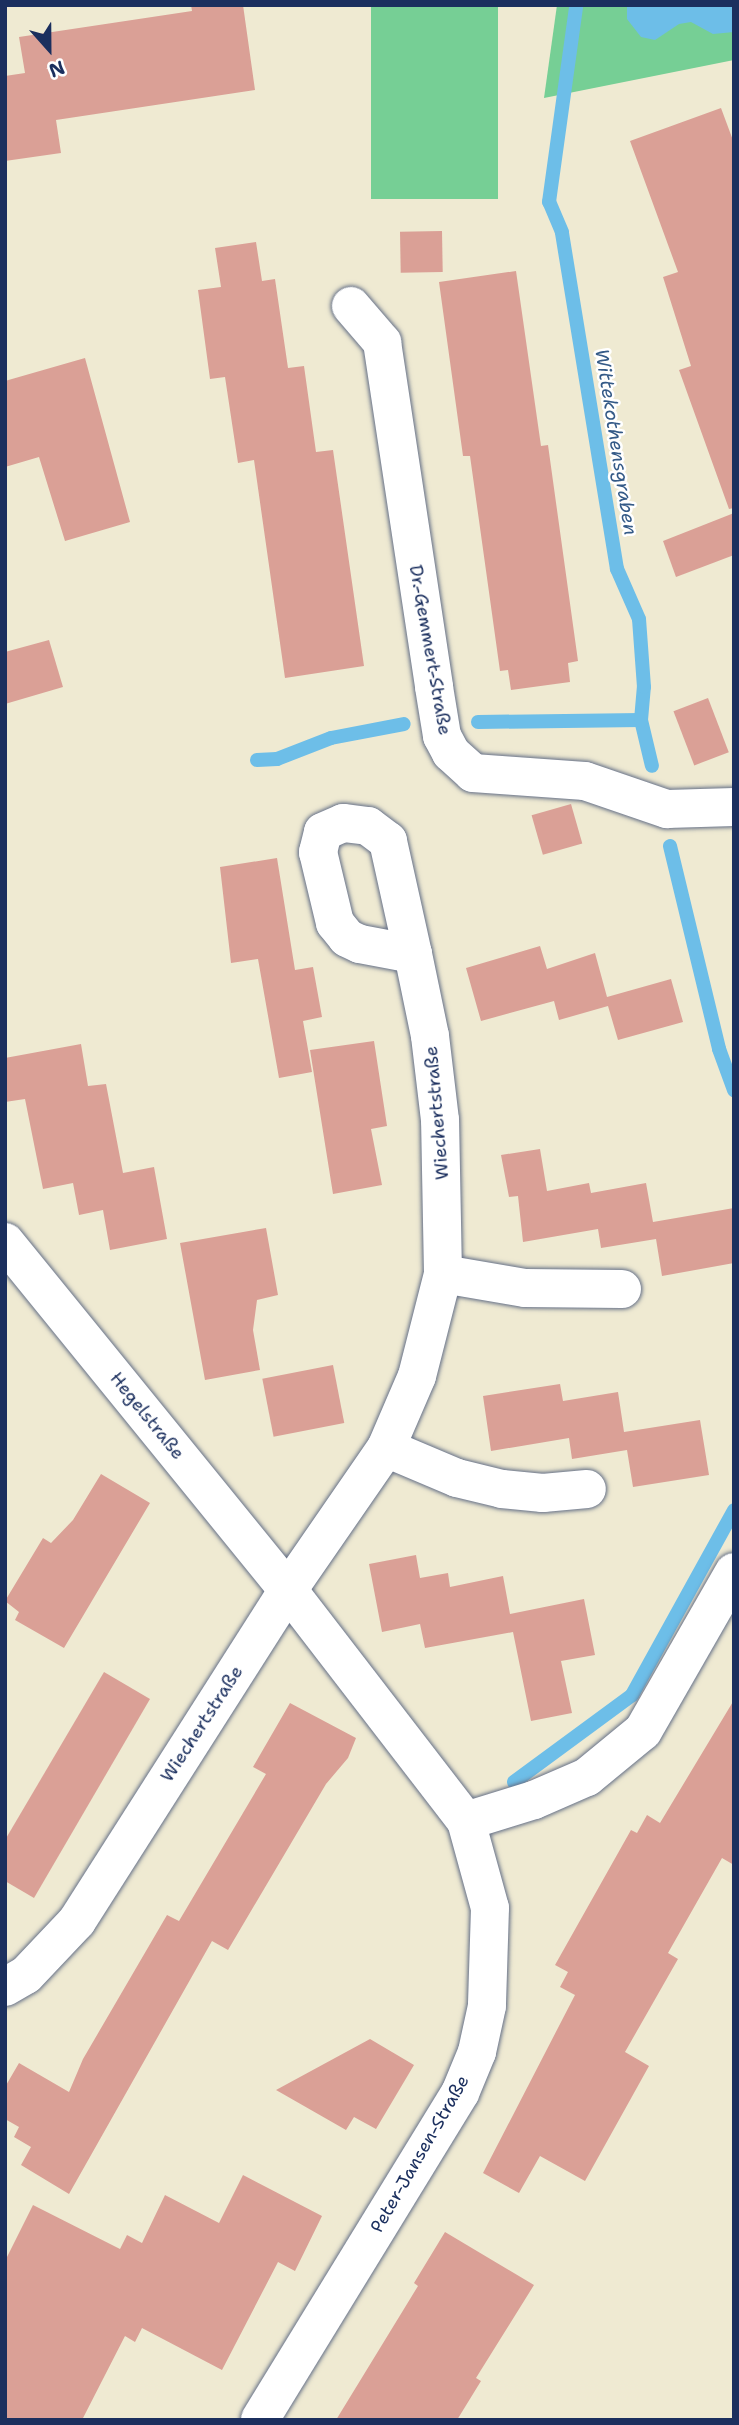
<!DOCTYPE html>
<meta charset="utf-8">
<style>
body{margin:0}
#map{position:relative;width:739px;height:2425px;overflow:hidden;background:#efead2;font-family:"Shantell Sans",sans-serif}
div>[style]{position:absolute}
[style*='--x']{left:calc(var(--x)*1px);top:calc(var(--y)*1px);width:calc(var(--w)*1px);rotate:calc(var(--a)*1deg)}
.green>*{inset:0;background:#76cf95;transform-origin:0 0}
.water>*{inset:0;background:#6dbee8}
.stream>*{height:14px;margin:-7px;padding:0 7px;transform-origin:7px;border-radius:7px;background:#6dbee8}
.building>*{inset:0;background:#daa096;transform-origin:0 0}
.roads{filter:drop-shadow(0 0 2px #657087) drop-shadow(0 0 2px #657087)}
.minor>*{height:38px;margin:-19px;padding:0 19px;transform-origin:19px;border-radius:19px;background:#fff}
span{translate:-50% -50%;white-space:nowrap;text-align:center;line-height:1.15;-webkit-text-stroke:5px #fff;paint-order:stroke}
.street-label{font-size:18px;color:#1b2f5e}
.water-label{font-size:19px;color:#345a87;font-style:italic}
.frame{position:absolute;inset:0;border:7px solid #1b2f5e;pointer-events:none}
.north{position:absolute;left:14px;top:14px;width:70px;height:70px;-webkit-text-stroke:5px #fff;paint-order:stroke;rotate:159deg;font-size:19px;font-weight:700;line-height:28px;text-align:center;color:#1b2f5e}
.north::after{content:'';display:block;margin:auto;width:24px;height:32px;background:#1b2f5e;clip-path:polygon(50% 0,100% 100%,50% 72%,0 100%)}
</style>
<div id="map">
<div class="green">
<i style="clip-path:polygon(557px 5px,734px 5px,734px 60px,544px 98px)"></i>
<i style="left:371px;top:6px;width:127px;height:193px"></i>
</div>
<div class="water">
<i style="clip-path:polygon(627px 5px,734px 5px,734px 32px,713px 34px,691px 22px,679px 24px,655px 40px,641px 37px,627px 19px)"></i>
</div>
<div class="stream">
<i style="--x:641;--y:720;--w:47;--a:76.6"></i>
<i style="--x:478;--y:722;--w:163;--a:-0.7"></i>
<i style="--x:641;--y:720;--w:33;--a:-85"></i>
<i style="--x:644;--y:687;--w:68;--a:-94.2"></i>
<i style="--x:639;--y:619;--w:55;--a:-113.7"></i>
<i style="--x:617;--y:569;--w:341;--a:-99.3"></i>
<i style="--x:562;--y:232;--w:33;--a:-113"></i>
<i style="--x:549;--y:202;--w:196;--a:-82.1"></i>
<i style="--x:257;--y:760;--w:20;--a:-3"></i>
<i style="--x:277;--y:759;--w:58;--a:-21.3"></i>
<i style="--x:331;--y:738;--w:74;--a:-10.9"></i>
<i style="--x:670;--y:846;--w:209;--a:76.4"></i>
<i style="--x:719;--y:1049;--w:44;--a:69.9"></i>
<i style="--x:514;--y:1782;--w:147;--a:-36.4"></i>
<i style="--x:632;--y:1695;--w:211;--a:-61.1"></i>
</div>
<div class="building">
<i style="clip-path:polygon(191px 5px,243px 5px,255px 90px,56px 120px,61px 153px,5px 161px,5px 76px,25px 73px,19px 37px,192px 11px)"></i>
<i style="clip-path:polygon(721px 108px,734px 143px,734px 508px,729px 509px,679px 370px,691px 366px,663px 277px,678px 272px,630px 141px)"></i>
<i style="left:442px;top:231px;width:41px;height:42px;rotate:89deg"></i>
<i style="clip-path:polygon(256px 242px,262px 281px,275px 279px,288px 368px,304px 366px,316px 452px,333px 450px,364px 666px,285px 678px,254px 460px,238px 463px,225px 377px,210px 379px,198px 290px,221px 287px,215px 248px)"></i>
<i style="clip-path:polygon(516px 271px,541px 446px,548px 445px,578px 661px,568px 663px,570px 682px,511px 690px,508px 670px,500px 671px,470px 456px,463px 456px,439px 282px)"></i>
<i style="clip-path:polygon(85px 358px,130px 522px,65px 541px,39px 457px,5px 467px,5px 381px)"></i>
<i style="clip-path:polygon(734px 513px,734px 555px,676px 577px,663px 541px)"></i>
<i style="clip-path:polygon(49px 640px,63px 687px,5px 704px,5px 652px)"></i>
<i style="left:708px;top:698px;width:58px;height:37px;rotate:69deg"></i>
<i style="left:571px;top:804px;width:41px;height:41px;rotate:74deg"></i>
<i style="clip-path:polygon(277px 858px,295px 970px,313px 967px,322px 1017px,303px 1021px,312px 1072px,279px 1078px,258px 959px,231px 963px,220px 867px)"></i>
<i style="clip-path:polygon(540px 946px,547px 969px,595px 953px,607px 997px,671px 979px,683px 1022px,618px 1040px,608px 1006px,559px 1020px,554px 1001px,481px 1021px,466px 968px)"></i>
<i style="clip-path:polygon(374px 1041px,387px 1126px,371px 1129px,382px 1185px,333px 1194px,310px 1050px)"></i>
<i style="clip-path:polygon(81px 1044px,88px 1086px,106px 1084px,123px 1173px,154px 1167px,167px 1239px,110px 1250px,103px 1210px,79px 1215px,73px 1183px,43px 1189px,25px 1099px,5px 1102px,5px 1058px)"></i>
<i style="clip-path:polygon(540px 1149px,547px 1191px,589px 1183px,591px 1193px,646px 1183px,653px 1222px,734px 1208px,734px 1263px,662px 1276px,656px 1239px,601px 1248px,598px 1229px,523px 1242px,518px 1196px,509px 1197px,501px 1155px)"></i>
<i style="clip-path:polygon(266px 1228px,278px 1295px,257px 1300px,253px 1330px,260px 1370px,205px 1380px,180px 1243px)"></i>
<i style="left:333px;top:1365px;width:59px;height:72px;rotate:79deg"></i>
<i style="clip-path:polygon(560px 1384px,563px 1401px,618px 1392px,624px 1432px,700px 1420px,709px 1475px,633px 1487px,627px 1450px,572px 1459px,569px 1438px,491px 1451px,483px 1396px)"></i>
<i style="clip-path:polygon(101px 1474px,150px 1503px,64px 1648px,15px 1620px,19px 1612px,5px 1601px,43px 1538px,51px 1543px,73px 1520px)"></i>
<i style="clip-path:polygon(416px 1555px,420px 1578px,448px 1573px,450px 1587px,503px 1576px,510px 1614px,584px 1599px,595px 1655px,561px 1661px,572px 1713px,531px 1721px,513px 1632px,425px 1648px,420px 1624px,382px 1632px,369px 1564px)"></i>
<i style="clip-path:polygon(104px 1672px,150px 1699px,34px 1898px,5px 1881px,5px 1840px)"></i>
<i style="clip-path:polygon(734px 1700px,734px 1865px,722px 1858px,668px 1953px,678px 1959px,625px 2052px,649px 2066px,585px 2181px,540px 2156px,519px 2193px,483px 2173px,575px 1995px,560px 1987px,568px 1972px,555px 1965px,631px 1830px,637px 1833px,647px 1815px,660px 1823px)"></i>
<i style="clip-path:polygon(290px 1703px,356px 1738px,348px 1758px,326px 1784px,228px 1950px,212px 1941px,69px 2194px,21px 2165px,31px 2147px,14px 2137px,19px 2127px,5px 2119px,5px 2087px,19px 2063px,69px 2092px,83px 2059px,167px 1915px,179px 1921px,266px 1774px,253px 1767px)"></i>
<i style="clip-path:polygon(370px 2039px,414px 2065px,376px 2129px,354px 2117px,346px 2130px,276px 2090px)"></i>
<i style="clip-path:polygon(243px 2175px,322px 2216px,295px 2271px,278px 2262px,222px 2370px,142px 2328px,135px 2342px,125px 2336px,82px 2420px,5px 2420px,5px 2261px,33px 2205px,120px 2249px,127px 2235px,142px 2243px,165px 2195px,219px 2223px)"></i>
<i style="clip-path:polygon(445px 2232px,534px 2285px,476px 2378px,481px 2381px,457px 2420px,336px 2420px,418px 2286px,414px 2283px)"></i>
</div>
<div class="roads">
<div class="minor">
<i style="--x:351;--y:306;--w:48;--a:49.3"></i>
<i style="--x:382;--y:342;--w:349;--a:81.4"></i>
<i style="--x:434;--y:687;--w:50;--a:80.7"></i>
<i style="--x:442;--y:736;--w:19;--a:62"></i>
<i style="--x:451;--y:753;--w:30;--a:42"></i>
<i style="--x:473;--y:773;--w:112;--a:4.1"></i>
<i style="--x:585;--y:781;--w:87;--a:18.9"></i>
<i style="--x:667;--y:809;--w:67;--a:-1.7"></i>
<i style="--x:5;--y:1242;--w:449;--a:50.9"></i>
<i style="--x:288;--y:1590;--w:292;--a:52.4"></i>
<i style="--x:466;--y:1821;--w:90;--a:74.6"></i>
<i style="--x:490;--y:1908;--w:98;--a:91.8"></i>
<i style="--x:487;--y:2006;--w:47;--a:102.3"></i>
<i style="--x:477;--y:2052;--w:44;--a:112.5"></i>
<i style="--x:460;--y:2093;--w:383;--a:121.5"></i>
<i style="--x:443;--y:1274;--w:83;--a:9.7"></i>
<i style="--x:525;--y:1288;--w:97;--a:0.6"></i>
<i style="--x:386;--y:1448;--w:77;--a:22.9"></i>
<i style="--x:457;--y:1478;--w:46;--a:13.7"></i>
<i style="--x:502;--y:1489;--w:41;--a:5.6"></i>
<i style="--x:543;--y:1493;--w:44;--a:-5.2"></i>
<i style="--x:466;--y:1821;--w:71;--a:-17.2"></i>
<i style="--x:534;--y:1800;--w:58;--a:-23.5"></i>
<i style="--x:587;--y:1777;--w:72;--a:-39.4"></i>
<i style="--x:643;--y:1731;--w:183;--a:-60.2"></i>
<i style="--x:5;--y:1987;--w:24;--a:-30"></i>
<i style="--x:26;--y:1975;--w:74;--a:-46.6"></i>
<i style="--x:77;--y:1921;--w:393;--a:-57.5"></i>
<i style="--x:288;--y:1590;--w:173;--a:-55.4"></i>
<i style="--x:386;--y:1448;--w:78;--a:-66.7"></i>
<i style="--x:417;--y:1376;--w:105;--a:-75.7"></i>
<i style="--x:443;--y:1274;--w:154;--a:-91.1"></i>
<i style="--x:440;--y:1120;--w:85;--a:-96.8"></i>
<i style="--x:430;--y:1036;--w:84;--a:-101.7"></i>
<i style="--x:413;--y:954;--w:116;--a:-102.5"></i>
<i style="--x:388;--y:841;--w:25;--a:-143"></i>
<i style="--x:368;--y:826;--w:25;--a:-173"></i>
<i style="--x:343;--y:823;--w:22;--a:156"></i>
<i style="--x:323;--y:832;--w:21;--a:104"></i>
<i style="--x:318;--y:852;--w:73;--a:76.5"></i>
<i style="--x:335;--y:923;--w:19;--a:51"></i>
<i style="--x:347;--y:938;--w:14;--a:25"></i>
<i style="--x:360;--y:944;--w:54;--a:10.7"></i>
</div>
</div>
<div class="street-label">
<span style="left:430px;top:650px;rotate:80deg">Dr.-Gemmert-Straße</span>
<span style="left:437px;top:1113px;rotate:-95deg">Wiechertstraße</span>
<span style="left:147px;top:1416px;rotate:51deg">Hegelstraße</span>
<span style="left:202px;top:1724px;rotate:-57deg">Wiechertstraße</span>
<span style="left:420px;top:2154px;rotate:-60deg">Peter-Jansen-Straße</span>
</div>
<div class="water-label">
<span style="left:616px;top:442px;rotate:81deg">Wittekothensgraben</span>
</div>
<div class="frame"></div>
<div class="north">N</div>
</div>
